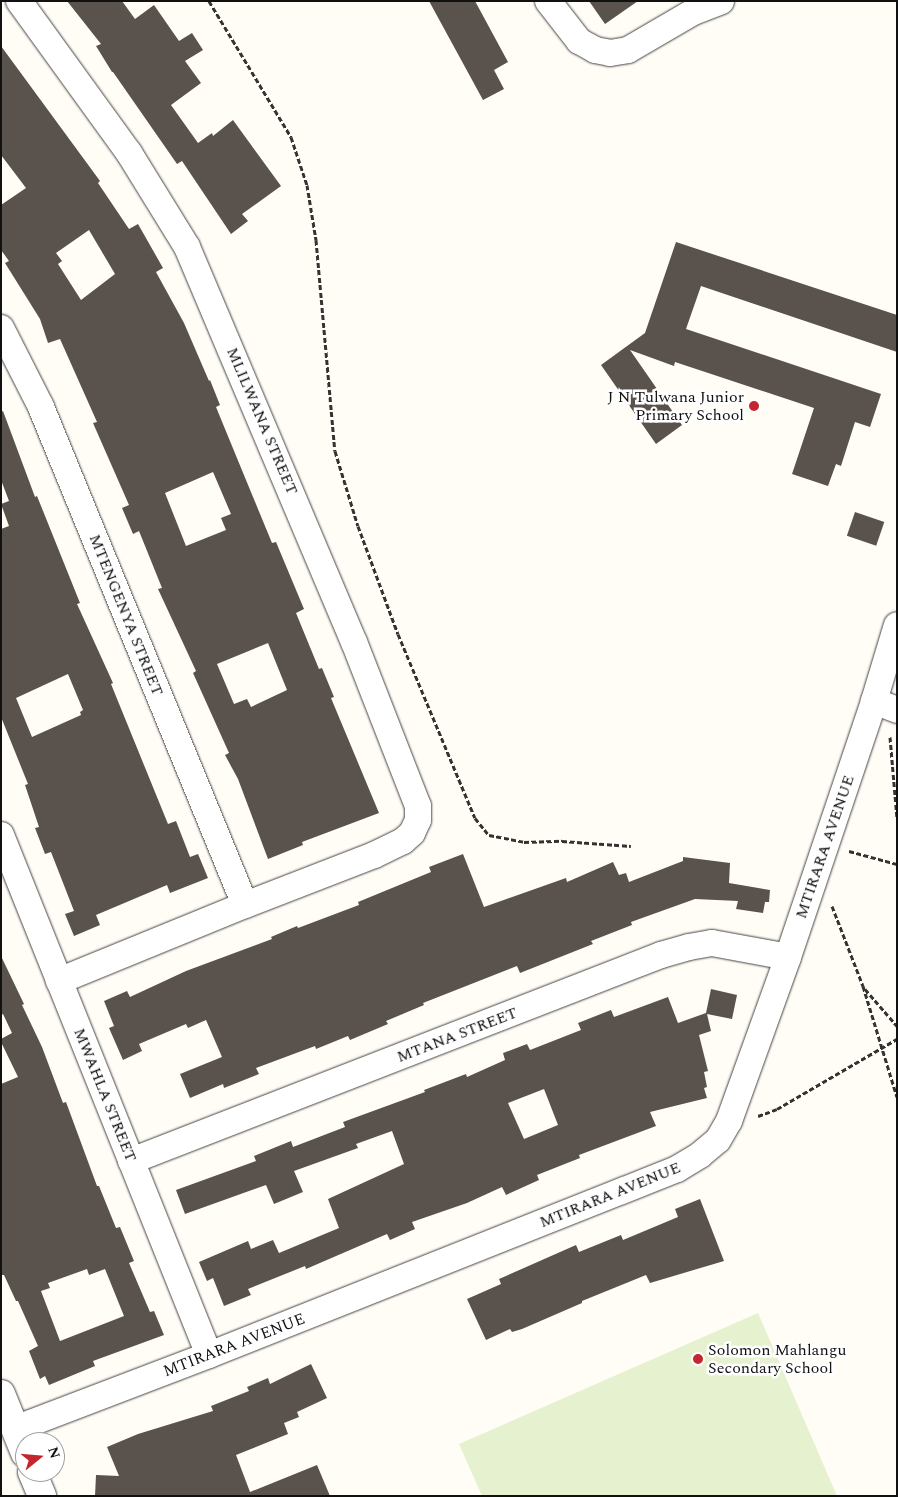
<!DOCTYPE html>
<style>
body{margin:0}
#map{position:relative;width:898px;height:1497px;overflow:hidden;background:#fffdf5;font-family:Spectral,serif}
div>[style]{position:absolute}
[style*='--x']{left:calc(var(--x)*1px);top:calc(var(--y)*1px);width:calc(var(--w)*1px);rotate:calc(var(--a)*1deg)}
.pitch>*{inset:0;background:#e6f2cf}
.building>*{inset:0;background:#5a524d;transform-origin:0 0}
.path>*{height:3px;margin-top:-1.5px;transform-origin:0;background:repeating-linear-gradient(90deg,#333 0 5px,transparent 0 7.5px)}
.roads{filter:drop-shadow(0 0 1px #444) drop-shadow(0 0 1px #444)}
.minor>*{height:26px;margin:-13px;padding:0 13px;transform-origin:13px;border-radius:13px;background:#fff}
.tertiary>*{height:28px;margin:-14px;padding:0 14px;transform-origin:14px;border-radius:14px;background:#fff}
.dots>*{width:14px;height:14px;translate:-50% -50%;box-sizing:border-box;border:2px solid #fff;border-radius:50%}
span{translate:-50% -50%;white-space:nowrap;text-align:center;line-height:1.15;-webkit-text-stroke:5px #fff;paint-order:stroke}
.poi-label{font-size:16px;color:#111}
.right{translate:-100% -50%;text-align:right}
.left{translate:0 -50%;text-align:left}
.street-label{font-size:16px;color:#111}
.frame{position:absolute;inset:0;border:2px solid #111;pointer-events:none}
.north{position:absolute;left:15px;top:1432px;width:50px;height:50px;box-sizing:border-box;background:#fff;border:1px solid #a0a0a0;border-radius:50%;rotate:73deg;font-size:14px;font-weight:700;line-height:20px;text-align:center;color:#111}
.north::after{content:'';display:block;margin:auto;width:18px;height:22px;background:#c4262e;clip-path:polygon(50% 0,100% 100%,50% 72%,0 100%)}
</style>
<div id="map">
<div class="pitch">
<i style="clip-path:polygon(758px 1313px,837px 1496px,482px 1496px,459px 1444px)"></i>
</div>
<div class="building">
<i style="clip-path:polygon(67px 1px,122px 1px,135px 19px,154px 5px,179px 41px,192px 33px,203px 50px,185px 61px,201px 83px,171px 105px,198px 143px,212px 133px,213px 136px,233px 120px,281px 186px,242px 214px,248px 221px,231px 234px,182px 161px,177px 164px,113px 72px,112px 72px,96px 46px,101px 44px)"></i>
<i style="clip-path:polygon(429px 1px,475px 1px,508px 62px,494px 70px,504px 89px,483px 100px)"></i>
<i style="clip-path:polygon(589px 1px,638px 1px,605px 24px)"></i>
<i style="clip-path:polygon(evenodd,1px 46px,100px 181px,98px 183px,129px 229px,138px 224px,163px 268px,156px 272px,184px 323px,209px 381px,210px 380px,220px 405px,216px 407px,239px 463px,272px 543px,276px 542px,304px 609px,296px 613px,319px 669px,322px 668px,334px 697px,331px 698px,379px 813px,302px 842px,303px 845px,268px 859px,238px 779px,225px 755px,229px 753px,193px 673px,196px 671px,158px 589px,162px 588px,139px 531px,133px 534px,122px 508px,129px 505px,93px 423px,97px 422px,60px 339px,48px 343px,40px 319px,5px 263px,9px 261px,1px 250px,1px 205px,26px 188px,1px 155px,1px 46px,89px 230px,115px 274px,81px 300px,58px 264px,62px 261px,56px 253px,89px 230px,1px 46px,213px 472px,231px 514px,221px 518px,226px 530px,186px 546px,165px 493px,213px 472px,1px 46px,268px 643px,287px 690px,251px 707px,247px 699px,234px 704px,217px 664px,268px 643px)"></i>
<i style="clip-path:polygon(676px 242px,897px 315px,897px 352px,701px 286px,686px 329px,881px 394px,870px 427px,855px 422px,841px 466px,836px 464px,828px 486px,792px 474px,814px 408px,675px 362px,674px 366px,630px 350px,682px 425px,656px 444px,601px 365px,645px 333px)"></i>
<i style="clip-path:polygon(evenodd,3px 411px,35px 497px,37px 496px,80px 603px,77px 604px,113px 683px,111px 684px,168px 824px,176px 821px,190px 857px,198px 854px,208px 878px,170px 893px,167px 885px,96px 915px,100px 925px,74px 936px,65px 914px,74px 911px,51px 852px,45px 854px,35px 828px,39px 827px,25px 785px,28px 784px,1px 717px,1px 529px,9px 526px,1px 504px,9px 501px,1px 480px,1px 412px,3px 411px,68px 674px,83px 710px,80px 712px,81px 715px,32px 737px,16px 698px,68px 674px)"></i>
<i style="left:855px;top:512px;width:31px;height:25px;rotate:19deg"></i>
<i style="clip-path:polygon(463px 854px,484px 907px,566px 878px,567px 882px,613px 862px,619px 875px,626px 873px,629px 882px,683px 861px,683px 857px,730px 863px,729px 883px,770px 890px,769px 902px,765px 902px,763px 913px,736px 909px,738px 901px,695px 899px,631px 922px,632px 925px,591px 941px,593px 944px,520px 973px,517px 966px,423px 1003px,424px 1005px,386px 1021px,388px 1024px,350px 1040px,348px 1036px,316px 1049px,315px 1046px,256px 1068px,259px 1074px,224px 1088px,223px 1084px,190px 1098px,180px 1074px,222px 1057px,206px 1020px,188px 1028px,186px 1024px,139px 1044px,142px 1051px,123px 1060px,109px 1028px,114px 1026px,104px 1001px,127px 991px,130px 997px,186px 971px,272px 939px,271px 937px,297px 926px,298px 928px,359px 905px,358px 902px,431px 872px,429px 867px)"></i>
<i style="clip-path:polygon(evenodd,1px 956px,24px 1004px,22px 1005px,42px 1047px,63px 1103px,66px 1102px,97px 1186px,99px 1186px,116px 1228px,120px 1227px,134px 1261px,129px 1263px,150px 1312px,154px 1311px,164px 1335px,93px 1361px,95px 1366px,49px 1385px,45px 1376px,40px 1379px,29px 1351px,38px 1346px,18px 1301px,16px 1301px,4px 1275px,1px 1275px,1px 1084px,18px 1077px,1px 1042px,1px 1039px,12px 1033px,3px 1014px,1px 1015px,1px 956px,87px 1269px,89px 1275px,105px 1269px,124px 1316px,60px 1341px,41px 1291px,50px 1288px,48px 1283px,87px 1269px)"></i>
<i style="clip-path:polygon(evenodd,711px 989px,737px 995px,732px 1019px,707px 1014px,711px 1031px,699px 1035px,708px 1071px,704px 1072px,707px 1087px,704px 1088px,707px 1098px,650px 1112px,656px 1126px,579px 1155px,580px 1158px,537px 1175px,539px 1180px,506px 1195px,502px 1187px,467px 1203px,412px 1222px,415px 1229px,390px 1240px,387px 1234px,306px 1269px,305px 1266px,248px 1289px,251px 1295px,224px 1306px,213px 1278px,207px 1281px,199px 1262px,248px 1241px,251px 1249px,273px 1240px,279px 1253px,339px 1228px,328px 1199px,404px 1164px,392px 1131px,356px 1144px,358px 1148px,294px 1171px,303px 1192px,274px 1204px,266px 1185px,185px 1214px,176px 1190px,256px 1161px,254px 1156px,291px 1141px,293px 1147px,345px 1127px,343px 1122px,425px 1092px,424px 1090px,466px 1074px,467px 1077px,505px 1060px,503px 1053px,527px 1044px,530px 1050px,581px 1030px,578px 1023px,611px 1010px,614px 1017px,668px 997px,678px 1023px,706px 1013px,711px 989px,544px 1089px,558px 1125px,524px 1139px,508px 1103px,544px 1089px)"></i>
<i style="clip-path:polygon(700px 1199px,724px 1261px,650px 1283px,646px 1275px,582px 1301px,582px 1303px,522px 1329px,512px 1332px,510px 1329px,486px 1340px,467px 1299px,501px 1284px,499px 1279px,576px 1245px,579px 1252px,621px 1235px,623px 1240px,678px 1217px,675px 1209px)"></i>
<i style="clip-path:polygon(311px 1364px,327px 1398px,297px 1412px,299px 1417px,284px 1423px,288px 1434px,236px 1455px,250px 1492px,317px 1465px,330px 1496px,95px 1496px,96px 1475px,119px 1476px,107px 1447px,138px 1434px,213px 1411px,211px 1406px,249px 1391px,247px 1387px,268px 1378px,270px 1384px)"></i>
</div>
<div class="path">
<i style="--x:209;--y:1;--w:159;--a:58.9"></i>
<i style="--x:291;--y:137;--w:51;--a:71.6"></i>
<i style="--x:307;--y:185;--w:56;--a:80.7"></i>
<i style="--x:316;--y:240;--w:212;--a:84.9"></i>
<i style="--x:335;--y:451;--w:78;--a:73"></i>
<i style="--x:358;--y:526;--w:115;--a:69.7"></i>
<i style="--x:398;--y:634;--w:199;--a:67.3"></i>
<i style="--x:475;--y:818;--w:22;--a:51"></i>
<i style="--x:489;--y:835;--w:36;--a:11"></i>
<i style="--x:524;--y:842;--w:38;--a:-2"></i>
<i style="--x:562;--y:841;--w:69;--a:4.1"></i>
<i style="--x:890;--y:737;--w:81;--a:85.1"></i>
<i style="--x:849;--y:851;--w:50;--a:15.2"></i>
<i style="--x:832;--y:906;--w:86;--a:68.8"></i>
<i style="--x:863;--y:986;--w:116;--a:73"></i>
<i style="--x:865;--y:989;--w:49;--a:49.1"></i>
<i style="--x:758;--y:1116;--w:20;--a:-20"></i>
<i style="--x:777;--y:1109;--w:139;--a:-30.3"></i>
</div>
<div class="roads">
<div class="minor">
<i style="--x:19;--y:1;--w:188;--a:54.1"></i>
<i style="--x:129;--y:153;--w:110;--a:58.3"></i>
<i style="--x:187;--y:247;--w:429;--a:67.1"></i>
<i style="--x:354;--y:642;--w:176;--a:68.7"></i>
<i style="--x:418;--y:806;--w:14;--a:90"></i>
<i style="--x:418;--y:820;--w:14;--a:115"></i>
<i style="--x:412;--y:833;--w:12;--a:138"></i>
<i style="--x:403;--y:841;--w:32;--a:154"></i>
<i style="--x:374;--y:855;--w:138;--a:158.8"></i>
<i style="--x:245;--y:905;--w:201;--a:157.8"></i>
<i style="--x:548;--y:1;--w:51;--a:52.2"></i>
<i style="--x:579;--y:41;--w:18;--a:29"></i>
<i style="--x:595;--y:50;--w:15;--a:11"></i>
<i style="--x:610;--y:53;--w:18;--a:-9"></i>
<i style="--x:628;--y:50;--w:75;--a:-30.3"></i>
<i style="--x:693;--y:12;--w:30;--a:-21"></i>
<i style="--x:1;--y:328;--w:89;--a:63.1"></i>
<i style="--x:41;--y:407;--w:538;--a:67.72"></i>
<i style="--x:874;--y:701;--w:25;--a:21"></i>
<i style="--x:1;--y:835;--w:560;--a:68.2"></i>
<i style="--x:131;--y:1161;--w:569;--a:-21.24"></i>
<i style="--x:661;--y:955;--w:29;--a:-16"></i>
<i style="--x:689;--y:947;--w:23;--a:-10"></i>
<i style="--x:712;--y:943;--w:77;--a:10.4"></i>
<i style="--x:15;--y:1429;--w:208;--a:-20.9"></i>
<i style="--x:209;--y:1355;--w:504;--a:-21.67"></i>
<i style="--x:677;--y:1169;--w:27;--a:-31"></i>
<i style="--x:700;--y:1155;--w:23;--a:-40"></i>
<i style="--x:718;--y:1140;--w:22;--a:-60"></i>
<i style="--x:729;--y:1121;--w:174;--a:-70.2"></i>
<i style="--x:788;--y:957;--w:270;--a:-71.4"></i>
<i style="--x:874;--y:701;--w:79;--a:-73.2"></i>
</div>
<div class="tertiary">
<i style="--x:1;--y:1394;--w:64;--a:67.9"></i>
<i style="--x:32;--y:1472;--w:26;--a:67"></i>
</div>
</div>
<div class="dots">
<i style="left:754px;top:406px;background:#c4262e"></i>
<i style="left:698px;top:1359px;background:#c4262e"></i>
</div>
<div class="poi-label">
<span class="right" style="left:744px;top:406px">J N Tulwana Junior<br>Primary School</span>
<span class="left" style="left:708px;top:1359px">Solomon Mahlangu<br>Secondary School</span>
</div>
<div class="street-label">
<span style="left:262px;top:421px;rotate:67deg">MLILWANA STREET</span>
<span style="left:126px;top:615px;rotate:68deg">MTENGENYA STREET</span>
<span style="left:825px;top:847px;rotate:-71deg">MTIRARA AVENUE</span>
<span style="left:457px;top:1035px;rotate:-21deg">MTANA STREET</span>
<span style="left:105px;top:1095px;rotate:68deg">MWAHLA STREET</span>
<span style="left:610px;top:1195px;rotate:-22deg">MTIRARA AVENUE</span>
<span style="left:234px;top:1345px;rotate:-21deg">MTIRARA AVENUE</span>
</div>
<div class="frame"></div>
<div class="north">N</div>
</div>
